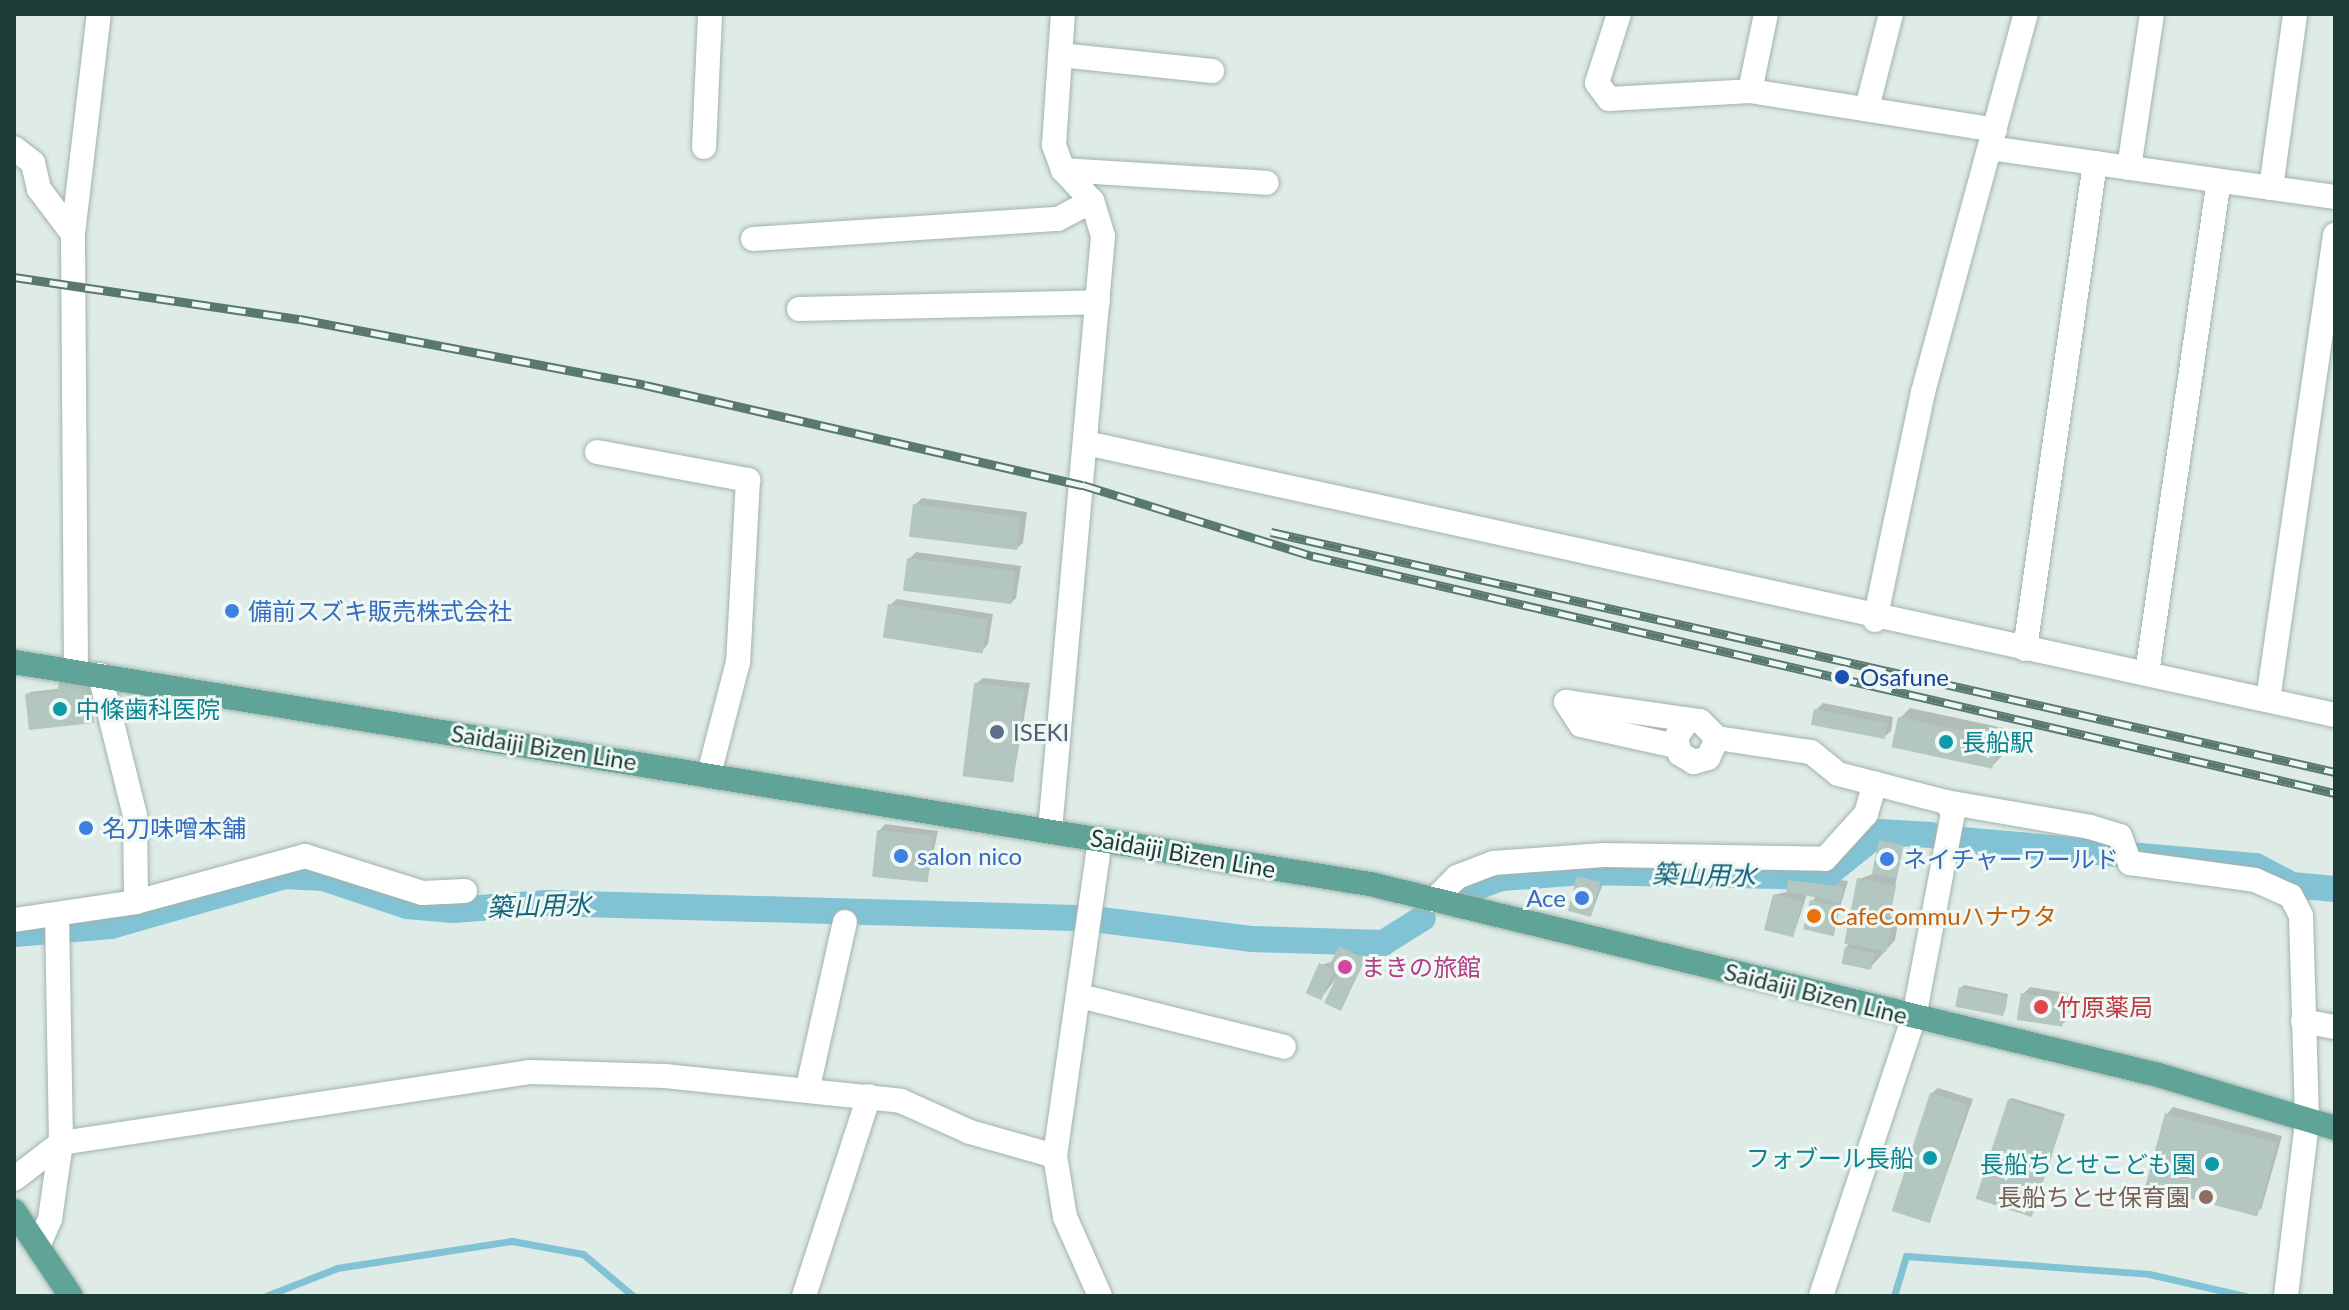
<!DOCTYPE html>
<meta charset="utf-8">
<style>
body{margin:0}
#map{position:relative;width:2349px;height:1310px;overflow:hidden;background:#deebe6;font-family:Lato,"Noto Sans JP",sans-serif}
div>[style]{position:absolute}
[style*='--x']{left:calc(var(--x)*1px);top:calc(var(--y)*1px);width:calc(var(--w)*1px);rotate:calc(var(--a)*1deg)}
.shadow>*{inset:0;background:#0003}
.stream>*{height:7px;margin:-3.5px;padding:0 3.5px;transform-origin:3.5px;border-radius:3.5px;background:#81c3d5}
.canal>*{height:26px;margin:-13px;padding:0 13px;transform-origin:13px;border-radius:13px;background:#81c3d5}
.building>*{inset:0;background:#b3c6bf;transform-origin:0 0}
.roads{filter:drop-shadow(0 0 2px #a1b3ae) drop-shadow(0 0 2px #a1b3ae)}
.minor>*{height:24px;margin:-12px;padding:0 12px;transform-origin:12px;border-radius:12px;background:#fff}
.major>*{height:24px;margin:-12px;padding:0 12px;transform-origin:12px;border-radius:12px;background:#5fa497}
.rail>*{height:9px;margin-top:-4.5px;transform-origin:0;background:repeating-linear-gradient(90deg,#eff8f4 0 18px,#587871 0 36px);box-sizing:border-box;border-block:2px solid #587871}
.dots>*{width:22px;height:22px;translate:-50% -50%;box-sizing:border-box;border:4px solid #eff8f4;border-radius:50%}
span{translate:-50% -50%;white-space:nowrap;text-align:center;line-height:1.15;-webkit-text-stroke:6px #eff8f4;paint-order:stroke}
.shop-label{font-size:24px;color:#366cbe}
.left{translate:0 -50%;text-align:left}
.right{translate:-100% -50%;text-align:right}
.transit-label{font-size:24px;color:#164399}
.culture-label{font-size:24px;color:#0d838f}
.service-label{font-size:24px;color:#4e5e75}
.street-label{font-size:24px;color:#1e3c36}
.food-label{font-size:24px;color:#c56008}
.hotel-label{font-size:24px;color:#b23c85}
.health-label{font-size:24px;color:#be3a42}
.education-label{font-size:24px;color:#785e54}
.water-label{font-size:26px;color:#14647c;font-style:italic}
.frame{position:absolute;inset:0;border:16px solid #1e3c36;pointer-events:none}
</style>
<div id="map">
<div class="shadow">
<i style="clip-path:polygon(922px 498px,1027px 512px,1023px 543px,1016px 549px,915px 505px)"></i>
<i style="clip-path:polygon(916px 552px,1021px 566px,1016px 598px,1010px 604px,909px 559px)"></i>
<i style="clip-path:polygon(897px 599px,993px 614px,988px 644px,982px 651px,890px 605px)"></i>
<i style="clip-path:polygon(983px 678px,1030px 683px,1013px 780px,976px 684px)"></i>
<i style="clip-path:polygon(92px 685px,93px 721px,27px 695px,30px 692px)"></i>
<i style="clip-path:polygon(1823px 703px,1893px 717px,1891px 731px,1884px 737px,1816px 710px)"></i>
<i style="clip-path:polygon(1910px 708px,2008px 729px,2002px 756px,1993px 765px,1900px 718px)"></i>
<i style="clip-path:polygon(885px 824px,938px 831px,927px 881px,879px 831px)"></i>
<i style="clip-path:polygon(1883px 838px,1904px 843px,1889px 916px,1899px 918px,1895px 940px,1870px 968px,1847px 948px,1859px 879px,1873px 874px)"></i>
<i style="clip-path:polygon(1585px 871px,1606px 876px,1591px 915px,1579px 877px)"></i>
<i style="clip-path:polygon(1797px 875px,1848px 881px,1832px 934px,1812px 901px,1817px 896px,1807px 894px,1794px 934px,1774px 895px,1789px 891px)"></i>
<i style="clip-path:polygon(1347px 941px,1370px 952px,1340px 1008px,1341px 972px,1321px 998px,1321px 965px,1334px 961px)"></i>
<i style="clip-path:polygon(1964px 985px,2008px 994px,2005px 1011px,1961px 988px)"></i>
<i style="clip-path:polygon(2030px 987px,2072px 994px,2068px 1019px,2061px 1025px,2023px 994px)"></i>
<i style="clip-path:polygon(1938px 1088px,1973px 1099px,1930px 1221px,1931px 1094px)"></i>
<i style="clip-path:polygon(2012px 1098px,2065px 1114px,2032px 1214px,2009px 1100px)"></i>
<i style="clip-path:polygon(2173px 1107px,2282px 1136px,2261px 1210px,2167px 1114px)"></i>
</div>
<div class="stream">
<i style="--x:266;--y:1296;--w:76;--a:-21.5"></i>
<i style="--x:337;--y:1268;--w:177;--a:-8.8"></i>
<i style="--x:512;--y:1241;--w:72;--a:10.4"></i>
<i style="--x:583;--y:1254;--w:65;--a:40"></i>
<i style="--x:1894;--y:1296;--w:42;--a:-73.3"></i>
<i style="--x:1906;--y:1256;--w:244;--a:4.2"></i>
<i style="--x:2149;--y:1274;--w:98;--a:12.9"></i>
</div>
<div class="canal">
<i style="--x:1962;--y:840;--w:295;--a:5.1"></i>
<i style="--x:2256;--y:866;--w:41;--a:27.8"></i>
<i style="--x:2292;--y:885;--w:43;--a:5.3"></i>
<i style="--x:1463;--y:892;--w:40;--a:-20.2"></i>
<i style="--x:1501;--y:878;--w:83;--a:-4.1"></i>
<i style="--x:1584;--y:872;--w:240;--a:1.2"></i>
<i style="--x:1824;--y:877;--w:72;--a:-38.8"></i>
<i style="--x:1880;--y:832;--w:51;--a:3.4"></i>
<i style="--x:1101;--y:920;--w:151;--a:7.2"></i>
<i style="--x:1251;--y:939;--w:132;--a:1.7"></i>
<i style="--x:1383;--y:943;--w:47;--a:-32"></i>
<i style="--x:14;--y:934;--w:97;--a:-4.7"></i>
<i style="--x:111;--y:926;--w:181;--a:-16"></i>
<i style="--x:285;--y:876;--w:38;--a:3"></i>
<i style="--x:323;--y:878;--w:89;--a:18.4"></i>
<i style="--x:407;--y:906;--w:46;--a:5"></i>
<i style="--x:453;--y:910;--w:93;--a:-4.3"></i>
<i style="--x:546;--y:903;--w:530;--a:1.62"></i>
</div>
<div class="building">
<i style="left:913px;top:504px;width:109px;height:33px;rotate:7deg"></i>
<i style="left:907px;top:558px;width:109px;height:33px;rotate:7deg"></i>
<i style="left:888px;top:604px;width:101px;height:34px;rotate:9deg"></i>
<i style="clip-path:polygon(60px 680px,91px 687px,94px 723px,29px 730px,25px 694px,57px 691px)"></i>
<i style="left:974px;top:683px;width:51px;height:94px;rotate:7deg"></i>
<i style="left:1814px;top:709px;width:75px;height:16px;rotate:11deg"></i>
<i style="left:1898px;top:717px;width:103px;height:31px;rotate:12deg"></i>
<i style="left:877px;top:830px;width:56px;height:47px;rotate:6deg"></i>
<i style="left:1879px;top:840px;width:25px;height:34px;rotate:12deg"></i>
<i style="left:1577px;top:876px;width:24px;height:36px;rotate:15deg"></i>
<i style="clip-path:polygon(1857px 878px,1896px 886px,1890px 917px,1850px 915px)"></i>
<i style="clip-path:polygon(1788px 880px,1843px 887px,1840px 903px,1786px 891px)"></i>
<i style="left:1773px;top:894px;width:30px;height:37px;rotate:14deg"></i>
<i style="left:1810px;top:900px;width:31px;height:30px;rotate:13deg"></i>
<i style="left:1849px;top:919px;width:43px;height:25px;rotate:11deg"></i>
<i style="clip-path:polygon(1339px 946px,1365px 959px,1341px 1011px,1324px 1003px,1339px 972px,1331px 962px)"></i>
<i style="left:1845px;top:947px;width:30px;height:17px;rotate:12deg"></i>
<i style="left:1319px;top:963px;width:17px;height:33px;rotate:24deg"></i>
<i style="left:1959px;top:987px;width:49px;height:20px;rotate:11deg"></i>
<i style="left:2021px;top:993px;width:46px;height:27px;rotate:9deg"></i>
<i style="left:1930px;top:1093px;width:40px;height:124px;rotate:18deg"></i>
<i style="left:2008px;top:1099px;width:59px;height:105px;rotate:18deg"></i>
<i style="left:2165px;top:1113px;width:116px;height:76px;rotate:15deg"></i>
</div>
<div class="roads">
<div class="minor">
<i style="--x:1619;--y:14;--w:72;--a:107.7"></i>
<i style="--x:1597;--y:83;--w:20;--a:53"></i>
<i style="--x:1609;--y:99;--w:141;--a:-3.2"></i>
<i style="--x:1750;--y:91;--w:248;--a:9"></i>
<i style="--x:1060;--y:55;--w:153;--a:6"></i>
<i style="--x:1750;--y:91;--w:79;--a:-78.3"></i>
<i style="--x:1867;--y:108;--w:97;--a:-75.7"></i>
<i style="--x:704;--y:147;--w:133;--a:-87.4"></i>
<i style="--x:14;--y:148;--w:24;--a:38"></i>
<i style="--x:33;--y:163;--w:27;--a:77"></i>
<i style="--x:39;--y:189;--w:56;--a:52.9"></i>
<i style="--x:1990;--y:148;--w:348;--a:8.1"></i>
<i style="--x:2129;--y:168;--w:156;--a:-81.5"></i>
<i style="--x:1063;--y:170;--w:204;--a:3.6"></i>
<i style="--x:2271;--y:188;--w:176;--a:-82.1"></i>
<i style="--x:753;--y:239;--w:306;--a:-3.8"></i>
<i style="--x:1058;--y:219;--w:38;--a:-28"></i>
<i style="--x:799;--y:309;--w:299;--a:-1.3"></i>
<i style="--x:1086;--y:443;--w:1278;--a:12.29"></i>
<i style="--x:597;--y:452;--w:154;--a:10.5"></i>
<i style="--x:748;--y:480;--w:182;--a:93.1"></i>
<i style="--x:738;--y:662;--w:116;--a:104.5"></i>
<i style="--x:1875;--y:620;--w:233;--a:-78.1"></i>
<i style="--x:1923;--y:392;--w:392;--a:-74.8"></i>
<i style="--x:2025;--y:649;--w:491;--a:-81.8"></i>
<i style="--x:76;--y:671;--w:437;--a:-90.4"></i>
<i style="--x:73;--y:234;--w:222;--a:-83.3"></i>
<i style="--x:2147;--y:673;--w:497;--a:-81.7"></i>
<i style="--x:100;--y:675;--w:144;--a:76"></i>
<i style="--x:135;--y:815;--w:87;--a:89.3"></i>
<i style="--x:2268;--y:700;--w:470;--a:-81.8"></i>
<i style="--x:1566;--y:702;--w:135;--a:8.1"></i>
<i style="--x:1700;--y:721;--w:24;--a:45"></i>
<i style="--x:1717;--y:738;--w:22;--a:114"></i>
<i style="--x:1708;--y:758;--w:15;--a:164"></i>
<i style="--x:1694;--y:762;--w:16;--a:-150"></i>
<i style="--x:1680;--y:754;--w:16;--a:-104"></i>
<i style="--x:1676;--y:738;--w:17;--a:-57"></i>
<i style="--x:1566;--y:702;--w:27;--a:57"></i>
<i style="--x:1581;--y:725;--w:97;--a:12.5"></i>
<i style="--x:1717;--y:738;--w:95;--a:8.5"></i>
<i style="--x:1811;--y:752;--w:35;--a:39"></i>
<i style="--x:1838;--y:774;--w:112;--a:14.5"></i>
<i style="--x:1946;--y:802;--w:146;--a:9.8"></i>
<i style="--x:2090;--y:827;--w:31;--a:17"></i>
<i style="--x:2120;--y:836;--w:29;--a:70"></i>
<i style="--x:2130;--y:863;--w:126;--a:7.7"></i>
<i style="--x:2255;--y:880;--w:39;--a:24"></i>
<i style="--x:2291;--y:896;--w:22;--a:63"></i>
<i style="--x:2301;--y:916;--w:206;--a:88.3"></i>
<i style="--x:2307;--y:1122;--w:175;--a:96.9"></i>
<i style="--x:1050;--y:830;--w:596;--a:-84.9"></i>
<i style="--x:1103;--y:236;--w:37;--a:-107"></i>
<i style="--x:1092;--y:201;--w:42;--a:-133.1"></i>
<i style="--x:1063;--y:170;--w:27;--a:-110"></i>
<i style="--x:1054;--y:145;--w:131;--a:-86.1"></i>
<i style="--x:1434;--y:900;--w:33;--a:-45"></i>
<i style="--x:1457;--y:877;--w:39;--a:-21"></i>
<i style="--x:1493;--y:863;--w:111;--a:-4.1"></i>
<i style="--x:1604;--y:855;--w:221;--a:1"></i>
<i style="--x:1825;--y:859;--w:61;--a:-47.7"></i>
<i style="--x:1866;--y:814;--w:32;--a:-74"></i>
<i style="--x:14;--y:920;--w:123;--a:-8.4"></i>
<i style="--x:136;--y:902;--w:175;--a:-15.2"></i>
<i style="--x:305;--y:856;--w:123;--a:17.5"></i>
<i style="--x:422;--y:893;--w:43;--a:-2.7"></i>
<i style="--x:1080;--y:996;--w:210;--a:14"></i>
<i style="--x:2303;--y:1021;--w:33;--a:11"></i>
<i style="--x:808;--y:1087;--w:169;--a:-77.4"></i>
<i style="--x:14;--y:1179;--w:59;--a:-37.5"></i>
<i style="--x:61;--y:1143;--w:475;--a:-8.6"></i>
<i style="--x:531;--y:1072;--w:134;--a:1.7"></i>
<i style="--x:665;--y:1076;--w:237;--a:6"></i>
<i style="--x:901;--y:1101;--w:76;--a:24.2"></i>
<i style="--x:970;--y:1132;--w:88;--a:15.8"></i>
<i style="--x:38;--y:1246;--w:30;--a:-66"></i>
<i style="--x:50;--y:1219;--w:77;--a:-81.8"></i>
<i style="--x:61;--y:1143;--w:226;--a:-91"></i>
<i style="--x:804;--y:1296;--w:210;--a:-72"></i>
<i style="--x:1100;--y:1296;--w:86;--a:-113.9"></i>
<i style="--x:1065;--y:1217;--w:62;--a:-99.3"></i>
<i style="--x:1055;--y:1156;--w:320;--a:-81.9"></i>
<i style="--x:1821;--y:1296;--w:294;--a:-71.6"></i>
<i style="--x:1914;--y:1017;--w:209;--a:-79.2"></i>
<i style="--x:1953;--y:812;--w:12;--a:-125"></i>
</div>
<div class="major">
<i style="--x:14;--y:662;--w:1374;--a:9.3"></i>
<i style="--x:1370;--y:884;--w:811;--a:13.62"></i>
<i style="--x:2158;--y:1075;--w:185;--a:16.7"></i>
<i style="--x:14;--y:1211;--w:102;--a:56.2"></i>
</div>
</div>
<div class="rail">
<i style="--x:14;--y:277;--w:289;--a:8.4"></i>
<i style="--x:300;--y:319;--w:351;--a:10.8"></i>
<i style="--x:645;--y:385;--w:449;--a:12.9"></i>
<i style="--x:1083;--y:485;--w:241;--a:17.2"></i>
<i style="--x:1313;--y:556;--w:1049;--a:13.06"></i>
<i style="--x:1271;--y:532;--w:1091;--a:12.71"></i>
</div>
<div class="dots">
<i style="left:232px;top:611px;background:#3f7fe0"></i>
<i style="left:1842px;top:677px;background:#1a4fb4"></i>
<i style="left:60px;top:709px;background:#0f9aa8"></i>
<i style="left:997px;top:732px;background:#5c6f8a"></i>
<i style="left:1946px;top:742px;background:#0f9aa8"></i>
<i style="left:86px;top:828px;background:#3f7fe0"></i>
<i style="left:901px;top:856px;background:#3f7fe0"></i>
<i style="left:1887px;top:859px;background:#3f7fe0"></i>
<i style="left:1582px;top:898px;background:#3f7fe0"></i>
<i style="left:1814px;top:916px;background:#e8710a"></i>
<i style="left:1345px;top:967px;background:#d1479c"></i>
<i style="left:2041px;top:1007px;background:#e0444e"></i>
<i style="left:1930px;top:1158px;background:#0f9aa8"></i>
<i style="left:2212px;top:1164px;background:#0f9aa8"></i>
<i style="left:2206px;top:1197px;background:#8d6e63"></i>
</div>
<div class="shop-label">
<span class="left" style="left:248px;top:611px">備前スズキ販売株式会社</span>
<span class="left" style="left:102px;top:828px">名刀味噌本舗</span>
<span class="left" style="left:917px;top:856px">salon nico</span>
<span class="left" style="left:1903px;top:859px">ネイチャーワールド</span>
<span class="right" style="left:1566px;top:898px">Ace</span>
</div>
<div class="transit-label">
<span class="left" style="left:1860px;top:677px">Osafune</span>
</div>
<div class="culture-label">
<span class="left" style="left:76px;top:709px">中條歯科医院</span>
<span class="left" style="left:1962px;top:742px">長船駅</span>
<span class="right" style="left:1914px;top:1158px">フォブール長船</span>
<span class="right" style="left:2196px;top:1164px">長船ちとせこども園</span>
</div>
<div class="service-label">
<span class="left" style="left:1013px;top:732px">ISEKI</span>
</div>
<div class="street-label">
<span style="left:544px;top:747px;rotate:9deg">Saidaiji Bizen Line</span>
<span style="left:1183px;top:853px;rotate:10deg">Saidaiji Bizen Line</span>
<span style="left:1816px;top:993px;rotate:14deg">Saidaiji Bizen Line</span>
</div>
<div class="food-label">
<span class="left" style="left:1830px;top:916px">CafeCommuハナウタ</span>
</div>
<div class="hotel-label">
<span class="left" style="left:1361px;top:967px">まきの旅館</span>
</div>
<div class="health-label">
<span class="left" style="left:2057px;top:1007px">竹原薬局</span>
</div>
<div class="education-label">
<span class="right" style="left:2190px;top:1197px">長船ちとせ保育園</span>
</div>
<div class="water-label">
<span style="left:1704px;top:875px;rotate:1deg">築山用水</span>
<span style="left:539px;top:906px;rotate:-2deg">築山用水</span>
</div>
<div class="frame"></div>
</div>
